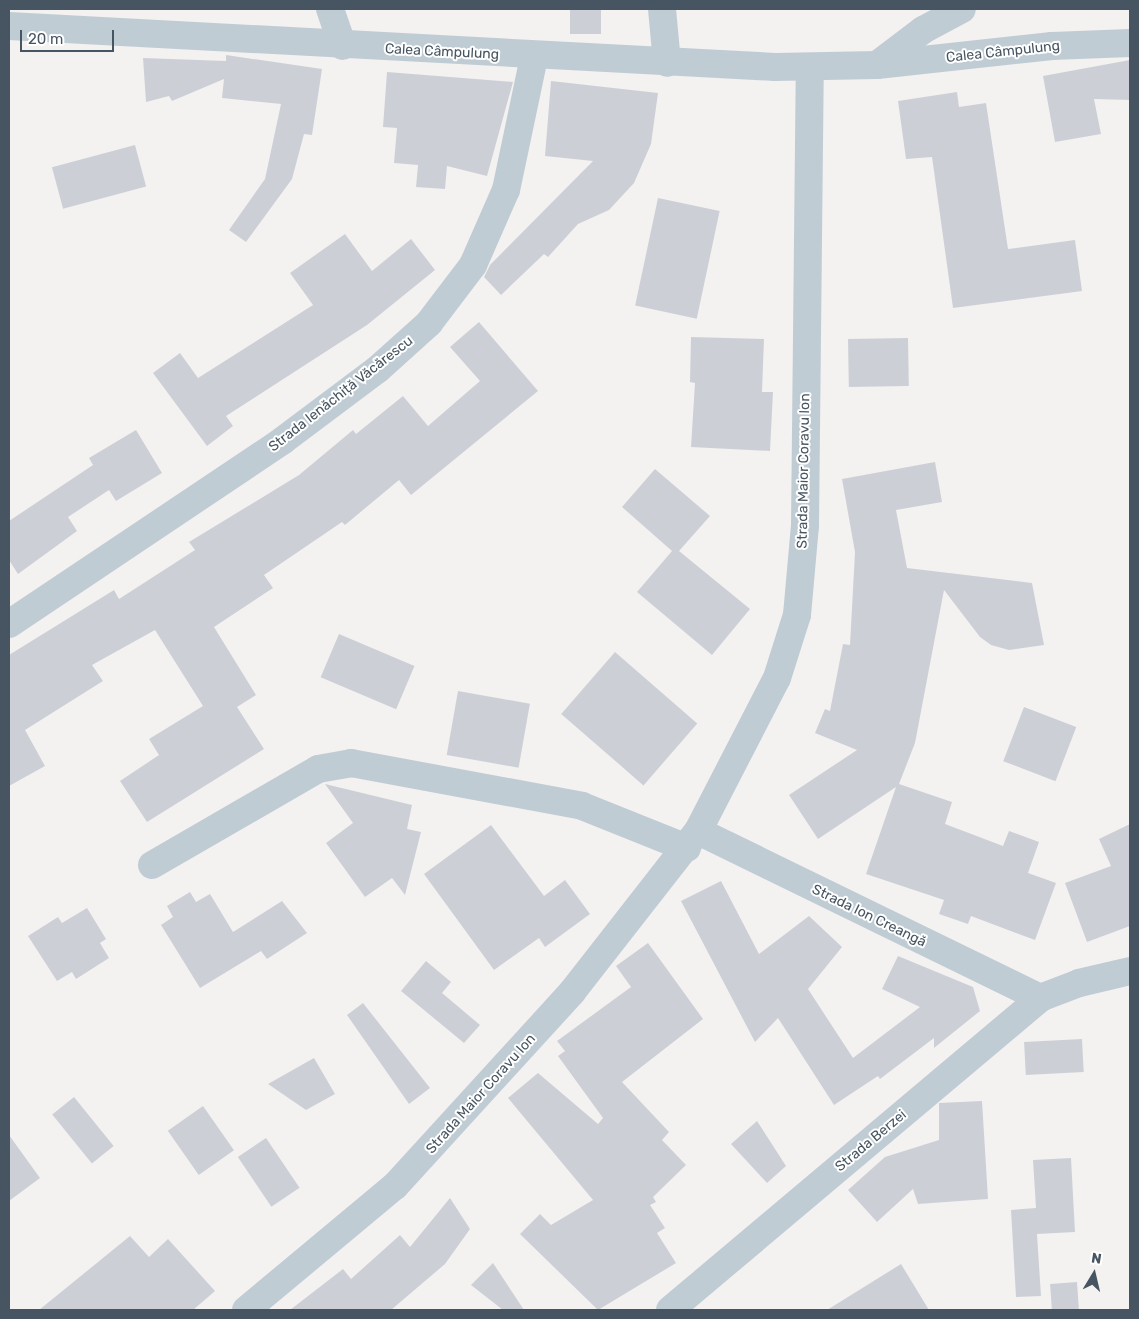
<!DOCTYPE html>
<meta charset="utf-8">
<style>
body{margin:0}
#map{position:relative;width:1139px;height:1319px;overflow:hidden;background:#f4f1f1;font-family:Rubik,sans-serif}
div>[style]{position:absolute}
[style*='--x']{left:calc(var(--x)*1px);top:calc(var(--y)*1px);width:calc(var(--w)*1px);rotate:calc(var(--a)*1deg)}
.building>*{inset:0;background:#ccd0d6;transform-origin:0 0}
.minor>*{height:28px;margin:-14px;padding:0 14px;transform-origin:14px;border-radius:14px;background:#c0ccd4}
.tertiary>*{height:28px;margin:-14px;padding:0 14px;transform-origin:14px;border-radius:14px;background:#c0ccd4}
span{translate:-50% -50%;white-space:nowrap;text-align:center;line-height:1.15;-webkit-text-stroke:4px #fff;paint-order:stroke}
.street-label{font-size:14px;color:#465561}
.frame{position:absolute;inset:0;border:10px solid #465561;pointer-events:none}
.north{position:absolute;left:1069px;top:1249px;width:50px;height:50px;-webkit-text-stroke:4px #fff;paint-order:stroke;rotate:9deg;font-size:14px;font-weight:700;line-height:20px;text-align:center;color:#465561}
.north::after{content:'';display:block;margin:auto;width:18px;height:22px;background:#465561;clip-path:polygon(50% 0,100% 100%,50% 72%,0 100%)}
.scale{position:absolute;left:20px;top:30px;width:94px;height:22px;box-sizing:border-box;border:2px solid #465561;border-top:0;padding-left:6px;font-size:15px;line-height:18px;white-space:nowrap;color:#465561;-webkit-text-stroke:4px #fff;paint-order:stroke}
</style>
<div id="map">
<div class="building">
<i style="left:570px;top:9px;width:31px;height:25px"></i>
<i style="clip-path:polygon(226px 55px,322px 69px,312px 135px,304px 134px,292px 179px,246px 242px,229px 230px,265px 179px,281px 104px,222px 98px,224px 79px,172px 101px,169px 96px,146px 102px,143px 58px,226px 61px)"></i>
<i style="clip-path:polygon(1130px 60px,1130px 100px,1094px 99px,1101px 134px,1055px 142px,1043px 76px)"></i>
<i style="clip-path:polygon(387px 72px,513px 82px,487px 176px,447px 166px,445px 189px,416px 187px,418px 165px,394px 163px,397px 128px,383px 127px)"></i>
<i style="clip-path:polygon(551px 81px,658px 93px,651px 144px,634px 183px,609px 210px,578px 224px,548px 257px,544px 254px,501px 295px,484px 277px,490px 265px,593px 161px,545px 156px)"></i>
<i style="clip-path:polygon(957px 92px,959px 107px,986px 103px,1008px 249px,1075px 240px,1082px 291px,953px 308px,932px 157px,906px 159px,898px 101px)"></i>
<i style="left:135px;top:145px;width:43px;height:86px;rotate:75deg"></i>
<i style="left:658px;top:198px;width:63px;height:110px;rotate:12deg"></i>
<i style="clip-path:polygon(345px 234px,372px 271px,411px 239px,435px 270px,367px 325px,226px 416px,233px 426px,207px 446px,153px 373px,180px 353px,198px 378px,313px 305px,290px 273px)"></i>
<i style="clip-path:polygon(479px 322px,538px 391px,411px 495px,399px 480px,345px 525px,342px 522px,264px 575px,273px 588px,214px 627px,256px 695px,237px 707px,264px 749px,147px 822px,120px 781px,159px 755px,149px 739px,203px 706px,155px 630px,92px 665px,103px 681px,25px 730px,45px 766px,9px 786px,9px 655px,114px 590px,119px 599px,195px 550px,189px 542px,299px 475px,353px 430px,356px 434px,403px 396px,428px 426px,480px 381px,450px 347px)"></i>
<i style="clip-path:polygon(691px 337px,764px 339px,762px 392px,773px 392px,770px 451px,691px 447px,695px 383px,690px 382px)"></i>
<i style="left:908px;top:338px;width:48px;height:60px;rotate:89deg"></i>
<i style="clip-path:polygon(136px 430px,162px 473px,116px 501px,109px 490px,68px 517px,77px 531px,18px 574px,9px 560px,9px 521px,93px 465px,89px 458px)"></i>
<i style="clip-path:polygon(935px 462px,942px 502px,896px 510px,907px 568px,1032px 583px,1044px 645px,1009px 650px,991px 645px,980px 637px,944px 590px,915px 743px,899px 784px,952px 802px,945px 824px,1003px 846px,1009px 831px,1039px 842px,1028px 873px,1056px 883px,1035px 940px,971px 916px,968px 924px,939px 914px,944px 900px,866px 874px,896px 787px,818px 839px,789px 795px,857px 750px,815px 733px,825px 709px,830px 711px,843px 644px,850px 645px,855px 552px,842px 479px)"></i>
<i style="clip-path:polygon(655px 469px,710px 516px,679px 551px,750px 609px,712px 655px,637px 592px,672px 551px,622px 507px)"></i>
<i style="left:339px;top:634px;width:82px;height:47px;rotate:23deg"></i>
<i style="left:615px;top:652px;width:109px;height:82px;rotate:41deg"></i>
<i style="left:458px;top:691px;width:73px;height:65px;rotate:10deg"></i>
<i style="left:1024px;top:707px;width:56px;height:58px;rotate:21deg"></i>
<i style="clip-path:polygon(325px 784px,412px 805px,407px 829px,421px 832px,405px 895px,392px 878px,365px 897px,326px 843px,353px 823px)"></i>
<i style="clip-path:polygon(1130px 824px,1130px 926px,1087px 942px,1065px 883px,1111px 866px,1099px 839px)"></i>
<i style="clip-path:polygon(491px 825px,544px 896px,565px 880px,590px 914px,545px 947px,539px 938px,494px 970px,424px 874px)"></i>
<i style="clip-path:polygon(721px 881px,759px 954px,809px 916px,842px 947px,808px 989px,853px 1058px,920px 1007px,882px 989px,898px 956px,973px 987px,980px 1011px,934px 1048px,934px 1038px,880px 1079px,878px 1076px,834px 1105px,778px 1018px,755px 1042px,681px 901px)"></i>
<i style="clip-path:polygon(190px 892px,196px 902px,210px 894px,233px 932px,282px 901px,307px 933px,267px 959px,261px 951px,200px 988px,161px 925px,173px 917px,167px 906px)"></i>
<i style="clip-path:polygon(87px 908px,106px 939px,100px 943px,109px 958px,76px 979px,72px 972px,57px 981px,28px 936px,58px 917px,62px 923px)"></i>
<i style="clip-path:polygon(648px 943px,703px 1019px,622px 1082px,669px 1132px,662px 1140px,686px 1165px,653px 1197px,656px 1202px,650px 1205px,665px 1228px,657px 1233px,676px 1263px,598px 1310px,520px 1234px,540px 1214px,551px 1225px,593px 1200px,508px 1098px,538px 1073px,598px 1124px,603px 1118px,558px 1056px,565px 1051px,557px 1041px,631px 987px,616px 966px)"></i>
<i style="clip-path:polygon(426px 961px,451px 982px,442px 993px,480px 1025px,464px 1043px,401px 991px)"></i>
<i style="clip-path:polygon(363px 1003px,430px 1088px,409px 1104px,347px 1015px)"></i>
<i style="left:1082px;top:1039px;width:33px;height:58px;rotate:87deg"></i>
<i style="clip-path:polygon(314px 1058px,335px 1094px,306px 1110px,268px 1084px)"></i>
<i style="left:74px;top:1097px;width:63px;height:28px;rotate:51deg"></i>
<i style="clip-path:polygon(982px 1101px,988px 1199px,918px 1204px,913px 1189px,877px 1222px,848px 1190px,885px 1157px,939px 1140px,939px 1103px)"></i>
<i style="left:203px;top:1106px;width:54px;height:43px;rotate:55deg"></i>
<i style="clip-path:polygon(757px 1121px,786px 1166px,767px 1183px,731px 1144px)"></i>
<i style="clip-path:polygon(9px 1135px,40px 1178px,9px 1201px)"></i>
<i style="left:266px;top:1138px;width:60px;height:34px;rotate:56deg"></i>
<i style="clip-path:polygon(1071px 1158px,1075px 1232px,1037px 1234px,1041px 1296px,1016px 1297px,1011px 1210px,1036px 1208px,1033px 1160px)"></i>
<i style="clip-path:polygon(450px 1198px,470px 1229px,445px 1264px,391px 1310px,290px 1310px,343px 1269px,351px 1279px,400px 1235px,410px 1247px)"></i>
<i style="clip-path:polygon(130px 1236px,149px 1257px,168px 1239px,215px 1291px,193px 1310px,39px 1310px)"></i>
<i style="clip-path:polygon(493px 1263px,524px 1310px,503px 1310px,471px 1285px)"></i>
<i style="clip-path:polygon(901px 1264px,929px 1310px,827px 1310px)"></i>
<i style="left:1077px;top:1282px;width:28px;height:27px;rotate:86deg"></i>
</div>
<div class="minor">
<i style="--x:330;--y:9;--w:39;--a:71"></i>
<i style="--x:662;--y:9;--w:54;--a:84.7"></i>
<i style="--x:877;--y:65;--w:58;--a:-37.3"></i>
<i style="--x:923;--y:30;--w:44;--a:-28.3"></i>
<i style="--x:9;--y:624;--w:329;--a:-33.8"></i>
<i style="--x:282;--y:441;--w:120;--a:-36.9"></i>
<i style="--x:378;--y:369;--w:69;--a:-42"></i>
<i style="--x:429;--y:323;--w:73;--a:-52.8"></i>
<i style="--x:473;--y:265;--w:82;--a:-66.3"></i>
<i style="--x:506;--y:190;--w:136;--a:-78.1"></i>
<i style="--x:698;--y:831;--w:381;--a:26"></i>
<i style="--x:152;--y:865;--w:192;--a:-30"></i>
<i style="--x:318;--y:769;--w:34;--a:-10"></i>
<i style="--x:351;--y:763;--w:235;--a:10.5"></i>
<i style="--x:582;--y:806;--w:113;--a:21.8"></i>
<i style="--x:246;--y:1310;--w:194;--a:-39.8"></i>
<i style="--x:395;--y:1186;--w:263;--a:-47.6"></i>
<i style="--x:572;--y:992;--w:204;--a:-52"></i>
<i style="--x:698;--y:831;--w:172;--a:-62.7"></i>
<i style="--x:777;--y:678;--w:66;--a:-72.4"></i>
<i style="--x:797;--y:615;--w:89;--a:-84.9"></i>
<i style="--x:805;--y:526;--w:459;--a:-89.4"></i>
</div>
<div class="tertiary">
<i style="--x:9;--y:26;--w:767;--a:3.06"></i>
<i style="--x:775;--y:67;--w:102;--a:-1.1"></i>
<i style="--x:877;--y:65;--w:176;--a:-6.2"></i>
<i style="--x:1052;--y:46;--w:78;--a:-2.2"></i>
<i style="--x:670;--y:1310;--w:484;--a:-40.1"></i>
<i style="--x:1040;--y:998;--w:42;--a:-21"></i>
<i style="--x:1079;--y:983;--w:52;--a:-13.2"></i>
</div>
<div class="street-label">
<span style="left:442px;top:52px;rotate:3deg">Calea Câmpulung</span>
<span style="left:1003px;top:52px;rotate:-6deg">Calea Câmpulung</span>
<span style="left:341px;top:394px;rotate:-38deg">Strada Ienăchiță Văcărescu</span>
<span style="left:804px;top:471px;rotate:-89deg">Strada Maior Coravu Ion</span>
<span style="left:869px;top:916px;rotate:26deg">Strada Ion Creangă</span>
<span style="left:481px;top:1094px;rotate:-48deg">Strada Maior Coravu Ion</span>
<span style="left:871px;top:1141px;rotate:-40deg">Strada Berzei</span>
</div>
<div class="frame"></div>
<div class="north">N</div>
<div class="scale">20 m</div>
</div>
